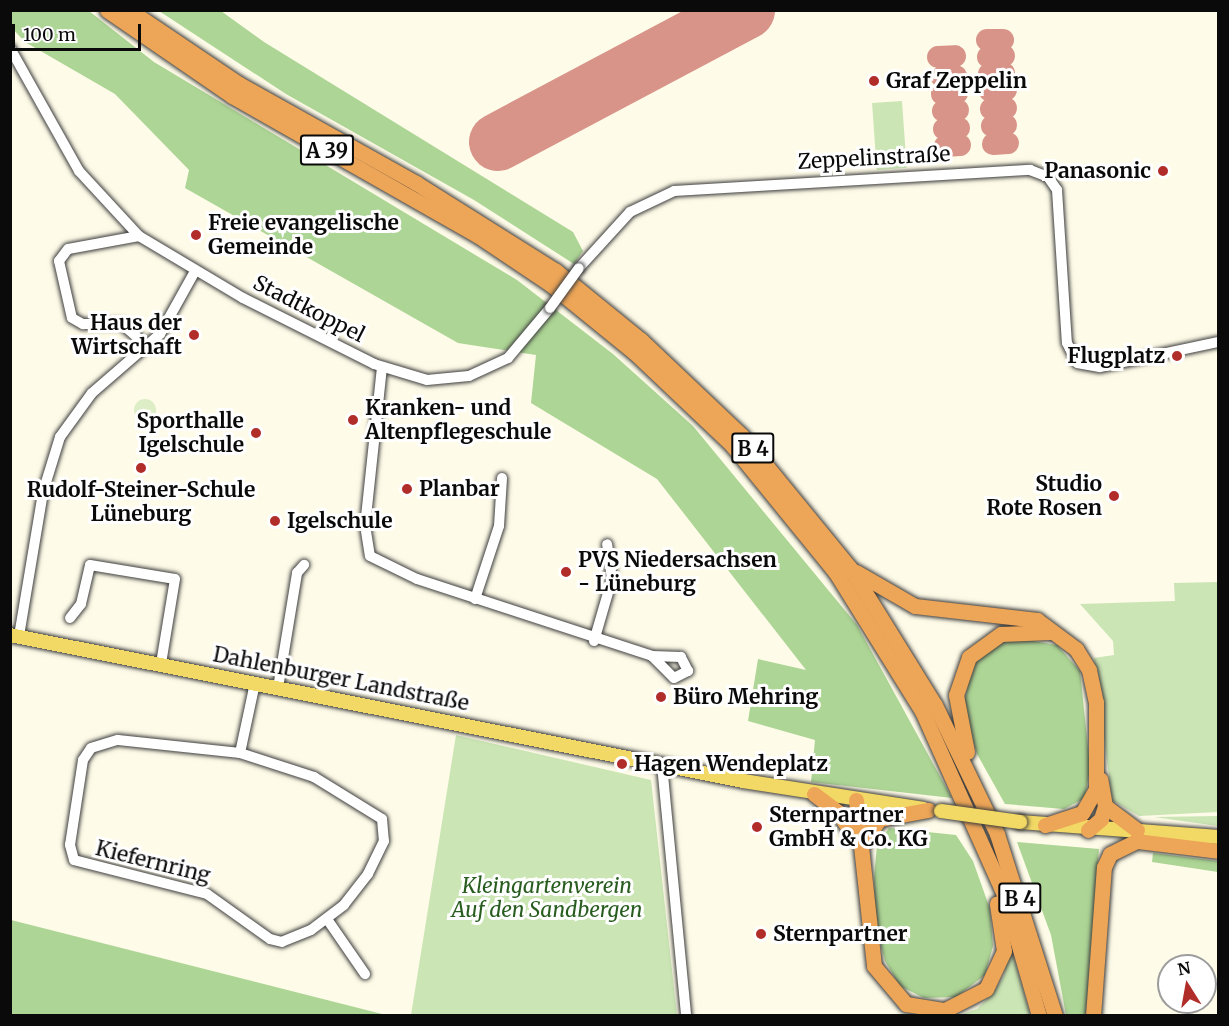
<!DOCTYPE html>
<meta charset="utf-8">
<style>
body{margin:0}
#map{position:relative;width:1229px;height:1026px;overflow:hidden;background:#fefbe8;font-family:Merriweather,serif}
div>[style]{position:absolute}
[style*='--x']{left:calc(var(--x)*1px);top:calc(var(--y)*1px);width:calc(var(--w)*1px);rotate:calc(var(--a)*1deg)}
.green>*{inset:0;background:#cbe5b4;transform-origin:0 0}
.forest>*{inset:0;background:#add595}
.pitch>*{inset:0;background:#ddedc6}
.round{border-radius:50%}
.taxiway>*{height:22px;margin:-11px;padding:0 11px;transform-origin:11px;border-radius:11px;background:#d89489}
.runway>*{height:58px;margin:-29px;padding:0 29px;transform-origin:29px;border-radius:29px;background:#d89489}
.roads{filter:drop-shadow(0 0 2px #3d3d3d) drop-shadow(0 0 2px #3d3d3d)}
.minor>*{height:10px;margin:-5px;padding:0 5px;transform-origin:5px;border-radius:5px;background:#fff}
.major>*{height:14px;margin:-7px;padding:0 7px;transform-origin:7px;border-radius:7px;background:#f2d864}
.highway>*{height:15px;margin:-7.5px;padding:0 7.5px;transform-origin:7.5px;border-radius:7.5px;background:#eda557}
.bridges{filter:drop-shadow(0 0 2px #3d3d3d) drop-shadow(0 0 2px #3d3d3d)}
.minor-bridge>*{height:10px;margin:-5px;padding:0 5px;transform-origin:5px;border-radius:5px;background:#fff}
.major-bridge>*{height:14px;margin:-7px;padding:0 7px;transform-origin:7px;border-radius:7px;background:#f2d864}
.dots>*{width:16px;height:16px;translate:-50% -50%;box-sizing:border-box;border:3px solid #fff;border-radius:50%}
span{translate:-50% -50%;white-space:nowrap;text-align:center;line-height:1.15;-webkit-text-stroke:6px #fff;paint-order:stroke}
.shield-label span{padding:2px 4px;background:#fff;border:2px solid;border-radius:4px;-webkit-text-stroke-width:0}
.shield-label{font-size:20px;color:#0a0a0a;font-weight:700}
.poi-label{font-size:21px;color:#0a0a0a;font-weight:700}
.left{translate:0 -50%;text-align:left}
.right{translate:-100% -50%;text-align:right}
.street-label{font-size:21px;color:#0a0a0a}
.park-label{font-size:21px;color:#285d1f;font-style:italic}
.frame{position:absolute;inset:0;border:12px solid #0a0a0a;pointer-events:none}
.north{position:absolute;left:1157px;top:954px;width:60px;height:60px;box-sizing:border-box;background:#fff;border:2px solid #9d9d9d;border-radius:50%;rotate:349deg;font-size:16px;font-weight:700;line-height:24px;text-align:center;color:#0a0a0a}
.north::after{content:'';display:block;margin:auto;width:21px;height:27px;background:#b12d2a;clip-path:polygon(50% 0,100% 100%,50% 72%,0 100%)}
.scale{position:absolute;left:12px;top:24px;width:129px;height:27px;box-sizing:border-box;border:3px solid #0a0a0a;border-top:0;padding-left:8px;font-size:18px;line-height:21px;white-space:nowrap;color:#0a0a0a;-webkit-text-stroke:4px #fff;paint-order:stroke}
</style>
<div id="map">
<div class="green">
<i style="left:902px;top:101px;width:67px;height:30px;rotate:86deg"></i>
<i style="clip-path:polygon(1218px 582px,1218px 812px,1139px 816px,1112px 800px,1094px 658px,1114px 655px,1113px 641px,1080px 604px,1175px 601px,1174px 583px)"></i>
<i style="clip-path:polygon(456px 735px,651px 780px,677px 1015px,411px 1015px)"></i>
<i style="clip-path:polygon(1218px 816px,1218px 826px,1154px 817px)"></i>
<i style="clip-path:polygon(1010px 943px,1030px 1015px,956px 1016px,977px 1009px,994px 992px,1004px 975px)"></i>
</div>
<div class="forest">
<i style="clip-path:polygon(11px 11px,89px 11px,154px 62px,517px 280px,613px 354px,693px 426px,857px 625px,952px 798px,811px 782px,815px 740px,748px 721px,758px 659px,806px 670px,657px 479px,531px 403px,536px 355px,458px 343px,185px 188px,189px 170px,115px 94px,25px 42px,11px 27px)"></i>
<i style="clip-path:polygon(159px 11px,221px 11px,264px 42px,573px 232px,583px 251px,574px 264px,474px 200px,286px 94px)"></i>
<i style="clip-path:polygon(1015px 638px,1057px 645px,1080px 671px,1090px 767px,1085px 798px,1064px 809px,1005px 804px,977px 754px,963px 708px,973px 663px,991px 645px)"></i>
<i style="clip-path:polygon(889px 828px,956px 835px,973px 861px,990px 909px,993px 946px,985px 975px,956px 997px,924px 998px,900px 986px,885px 961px,875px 923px,874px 877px,877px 845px)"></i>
<i style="clip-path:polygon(1017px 842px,1099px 849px,1086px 1015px,1066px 1015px,1051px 935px)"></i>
<i style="clip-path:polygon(1153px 853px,1218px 861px,1218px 872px,1152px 862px)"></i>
<i style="clip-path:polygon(10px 920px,11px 920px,386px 1015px,11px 1015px)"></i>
</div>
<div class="pitch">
<i class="round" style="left:134px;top:399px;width:22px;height:22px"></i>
</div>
<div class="taxiway">
<i style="--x:987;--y:40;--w:16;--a:0"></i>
<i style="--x:938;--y:57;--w:17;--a:-3"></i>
<i style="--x:988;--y:57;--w:16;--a:-4"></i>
<i style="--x:989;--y:74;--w:15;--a:-4"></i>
<i style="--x:942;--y:77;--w:14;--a:-4"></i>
<i style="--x:990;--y:91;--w:16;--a:-4"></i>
<i style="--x:942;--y:94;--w:15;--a:-4"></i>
<i style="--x:991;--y:109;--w:15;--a:-4"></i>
<i style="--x:943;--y:111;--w:15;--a:-4"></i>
<i style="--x:992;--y:126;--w:14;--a:-4"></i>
<i style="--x:944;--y:129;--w:15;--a:-4"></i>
<i style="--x:993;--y:144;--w:15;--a:-4"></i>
<i style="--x:945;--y:146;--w:15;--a:-4"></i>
</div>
<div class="runway">
<i style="--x:498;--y:142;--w:281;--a:-28"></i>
</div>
<div class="roads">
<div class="minor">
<i style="--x:10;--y:48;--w:141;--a:60.7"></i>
<i style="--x:79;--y:171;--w:88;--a:47.3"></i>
<i style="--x:139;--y:236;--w:121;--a:30.8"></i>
<i style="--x:243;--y:298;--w:147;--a:26.7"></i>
<i style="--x:374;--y:364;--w:55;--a:16.8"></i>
<i style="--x:427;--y:380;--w:42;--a:-5.4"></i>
<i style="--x:469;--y:376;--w:43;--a:-24.8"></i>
<i style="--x:508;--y:358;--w:65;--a:-50"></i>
<i style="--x:139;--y:236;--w:72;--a:169.6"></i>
<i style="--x:68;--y:249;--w:15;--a:127"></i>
<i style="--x:59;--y:261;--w:58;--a:77.2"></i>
<i style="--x:72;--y:318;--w:13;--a:29"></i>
<i style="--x:83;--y:324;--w:39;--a:0"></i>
<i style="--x:122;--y:324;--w:35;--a:41"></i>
<i style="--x:579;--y:268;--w:76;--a:-47.7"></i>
<i style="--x:630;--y:212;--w:49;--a:-25.5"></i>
<i style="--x:674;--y:191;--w:357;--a:-3.4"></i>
<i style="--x:1030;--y:170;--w:19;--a:21"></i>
<i style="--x:1048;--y:177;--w:16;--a:55"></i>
<i style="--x:1057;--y:190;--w:153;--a:86.3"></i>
<i style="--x:1067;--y:343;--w:22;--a:63"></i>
<i style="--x:1077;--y:363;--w:23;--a:10"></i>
<i style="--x:1100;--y:367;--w:121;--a:-12"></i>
<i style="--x:382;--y:367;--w:159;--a:96.1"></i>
<i style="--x:365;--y:525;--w:31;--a:81"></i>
<i style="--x:370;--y:556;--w:52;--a:26.1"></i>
<i style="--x:417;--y:579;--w:247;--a:18.1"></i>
<i style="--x:652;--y:656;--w:31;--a:45"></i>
<i style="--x:674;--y:678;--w:16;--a:-27"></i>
<i style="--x:688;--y:671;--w:16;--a:-117"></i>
<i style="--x:681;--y:657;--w:29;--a:-178"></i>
<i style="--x:475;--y:599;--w:77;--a:-71.8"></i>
<i style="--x:499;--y:526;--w:48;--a:-86.4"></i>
<i style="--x:70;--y:618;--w:18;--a:-52"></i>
<i style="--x:81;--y:604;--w:40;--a:-77"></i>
<i style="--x:90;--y:565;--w:86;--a:9.4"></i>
<i style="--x:175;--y:579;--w:86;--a:99.4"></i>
<i style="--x:19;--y:636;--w:146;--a:-80.5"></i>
<i style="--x:43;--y:492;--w:58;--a:-72.8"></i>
<i style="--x:60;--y:437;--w:54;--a:-54"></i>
<i style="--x:92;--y:393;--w:90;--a:-40.9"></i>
<i style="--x:160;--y:334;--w:72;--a:-60.9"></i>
<i style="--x:594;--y:641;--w:65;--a:-73.8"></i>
<i style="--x:612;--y:579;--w:35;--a:-98"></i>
<i style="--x:278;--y:688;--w:117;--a:-80.6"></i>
<i style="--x:297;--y:573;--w:11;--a:-49"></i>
<i style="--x:240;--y:753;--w:78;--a:18"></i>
<i style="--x:314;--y:777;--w:80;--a:31.7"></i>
<i style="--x:382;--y:819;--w:22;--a:85"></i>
<i style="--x:384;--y:841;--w:37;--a:116"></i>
<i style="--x:368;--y:874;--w:39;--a:128"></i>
<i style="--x:344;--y:905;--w:41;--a:142.9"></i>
<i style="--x:311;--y:930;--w:31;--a:158"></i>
<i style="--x:282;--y:942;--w:12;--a:-166"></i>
<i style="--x:270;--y:939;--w:77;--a:-144.5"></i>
<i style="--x:207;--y:894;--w:137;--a:-165.7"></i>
<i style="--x:74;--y:860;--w:16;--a:-105"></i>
<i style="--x:70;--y:845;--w:86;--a:-81.3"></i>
<i style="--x:83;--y:760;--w:14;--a:-56"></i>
<i style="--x:91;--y:748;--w:28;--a:-17"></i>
<i style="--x:118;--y:740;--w:123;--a:6.1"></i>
<i style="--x:240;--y:753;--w:72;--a:-77.9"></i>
<i style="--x:662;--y:765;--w:252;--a:84.5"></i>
<i style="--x:327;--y:919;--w:67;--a:55.4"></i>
</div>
<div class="major">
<i style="--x:10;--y:635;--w:747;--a:11.26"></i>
<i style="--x:743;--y:781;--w:183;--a:8.8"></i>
<i style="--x:1020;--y:822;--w:199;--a:4.3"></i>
</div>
<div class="highway">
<i style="--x:107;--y:10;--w:152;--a:34.5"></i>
<i style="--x:232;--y:96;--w:282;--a:29.6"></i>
<i style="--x:477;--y:235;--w:88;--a:33.9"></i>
<i style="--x:550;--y:284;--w:109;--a:39.1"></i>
<i style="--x:635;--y:353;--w:134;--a:43.5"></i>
<i style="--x:732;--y:445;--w:165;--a:50.9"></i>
<i style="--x:836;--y:573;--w:163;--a:58.1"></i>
<i style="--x:922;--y:711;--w:201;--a:65.9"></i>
<i style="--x:1004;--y:894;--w:127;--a:74"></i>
<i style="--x:129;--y:10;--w:133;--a:33.9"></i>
<i style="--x:239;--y:84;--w:203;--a:29.2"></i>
<i style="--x:416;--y:183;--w:165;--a:32.2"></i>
<i style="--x:556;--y:271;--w:109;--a:39.1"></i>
<i style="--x:641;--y:340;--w:139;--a:43.5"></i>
<i style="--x:742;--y:436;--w:171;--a:50.7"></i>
<i style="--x:850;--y:568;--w:161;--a:58.2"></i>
<i style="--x:935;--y:705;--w:143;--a:64.3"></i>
<i style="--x:997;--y:834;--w:191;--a:72.3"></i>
<i style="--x:856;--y:572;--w:68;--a:30"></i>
<i style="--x:915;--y:606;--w:123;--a:6.5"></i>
<i style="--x:1037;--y:620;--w:49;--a:36.6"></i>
<i style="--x:1076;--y:649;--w:25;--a:58"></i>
<i style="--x:1089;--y:670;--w:33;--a:78"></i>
<i style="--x:1096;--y:702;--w:87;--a:90"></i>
<i style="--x:1096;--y:789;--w:28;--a:120"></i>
<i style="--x:1082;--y:813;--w:39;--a:162"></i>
<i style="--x:967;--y:752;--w:58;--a:-100.9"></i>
<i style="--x:956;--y:695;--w:40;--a:-71.1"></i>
<i style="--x:969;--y:657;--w:39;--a:-36"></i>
<i style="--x:1001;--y:634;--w:49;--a:-2.3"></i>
<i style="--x:814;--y:794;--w:30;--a:37"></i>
<i style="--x:838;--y:812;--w:24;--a:57"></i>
<i style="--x:856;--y:800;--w:167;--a:83.8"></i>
<i style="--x:874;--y:966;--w:50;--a:49.9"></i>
<i style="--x:906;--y:1004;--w:39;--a:9"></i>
<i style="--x:945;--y:1010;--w:46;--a:-27.1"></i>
<i style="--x:986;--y:989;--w:42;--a:-64.7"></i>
<i style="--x:1004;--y:951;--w:48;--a:-98.5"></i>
<i style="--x:1105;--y:806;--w:40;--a:37"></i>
<i style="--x:1088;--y:830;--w:17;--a:-40"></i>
<i style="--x:1101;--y:819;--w:14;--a:-73"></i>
<i style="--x:1105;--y:806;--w:27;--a:-100"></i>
<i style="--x:861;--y:846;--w:32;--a:-56"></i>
<i style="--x:879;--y:819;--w:50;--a:-10.4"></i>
<i style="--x:1093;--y:1016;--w:149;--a:-85.8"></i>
<i style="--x:1104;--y:867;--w:14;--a:-65"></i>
<i style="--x:1110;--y:854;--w:30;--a:-26"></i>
<i style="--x:1137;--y:841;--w:82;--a:7"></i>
</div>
</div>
<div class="bridges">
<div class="minor-bridge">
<i style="--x:550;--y:308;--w:49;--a:-54.1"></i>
</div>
<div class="major-bridge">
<i style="--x:941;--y:811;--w:80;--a:7.9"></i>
</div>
</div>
<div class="dots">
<i style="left:874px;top:81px;background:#b12d2a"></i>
<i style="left:1163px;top:171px;background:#b12d2a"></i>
<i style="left:196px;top:235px;background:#b12d2a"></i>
<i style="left:194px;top:335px;background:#b12d2a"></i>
<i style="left:1177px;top:356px;background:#b12d2a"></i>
<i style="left:353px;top:420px;background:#b12d2a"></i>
<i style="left:256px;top:433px;background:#b12d2a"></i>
<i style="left:141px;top:468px;background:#b12d2a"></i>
<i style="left:407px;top:489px;background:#b12d2a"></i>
<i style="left:1114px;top:496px;background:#b12d2a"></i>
<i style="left:275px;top:521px;background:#b12d2a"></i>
<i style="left:566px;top:572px;background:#b12d2a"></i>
<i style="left:661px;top:697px;background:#b12d2a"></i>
<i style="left:622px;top:764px;background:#b12d2a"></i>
<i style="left:757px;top:827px;background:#b12d2a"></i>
<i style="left:761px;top:934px;background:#b12d2a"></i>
</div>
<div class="shield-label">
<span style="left:327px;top:150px">A 39</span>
<span style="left:753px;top:448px">B 4</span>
<span style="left:1020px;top:898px">B 4</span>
</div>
<div class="poi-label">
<span class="left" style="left:886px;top:81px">Graf Zeppelin</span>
<span class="right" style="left:1151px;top:171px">Panasonic</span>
<span class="left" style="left:208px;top:235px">Freie evangelische<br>Gemeinde</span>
<span class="right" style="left:182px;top:335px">Haus der<br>Wirtschaft</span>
<span class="right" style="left:1165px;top:356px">Flugplatz</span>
<span class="left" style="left:365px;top:420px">Kranken- und<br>Altenpflegeschule</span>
<span class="right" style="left:244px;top:433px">Sporthalle<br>Igelschule</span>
<span class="right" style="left:1102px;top:496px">Studio<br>Rote Rosen</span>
<span class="left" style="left:419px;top:489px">Planbar</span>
<span style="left:141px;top:502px">Rudolf-Steiner-Schule<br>Lüneburg</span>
<span class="left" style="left:287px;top:521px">Igelschule</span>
<span class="left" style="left:578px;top:572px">PVS Niedersachsen<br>- Lüneburg</span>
<span class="left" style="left:673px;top:697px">Büro Mehring</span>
<span class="left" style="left:634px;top:764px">Hagen Wendeplatz</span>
<span class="left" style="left:769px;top:827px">Sternpartner<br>GmbH &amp; Co. KG</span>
<span class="left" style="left:773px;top:934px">Sternpartner</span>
</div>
<div class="street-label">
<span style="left:874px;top:158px;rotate:-3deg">Zeppelinstraße</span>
<span style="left:309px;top:309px;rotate:27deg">Stadtkoppel</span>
<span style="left:341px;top:679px;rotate:11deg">Dahlenburger Landstraße</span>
<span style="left:153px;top:862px;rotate:14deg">Kiefernring</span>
</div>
<div class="park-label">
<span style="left:547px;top:898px">Kleingartenverein<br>Auf den Sandbergen</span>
</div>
<div class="frame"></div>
<div class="north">N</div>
<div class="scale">100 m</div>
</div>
